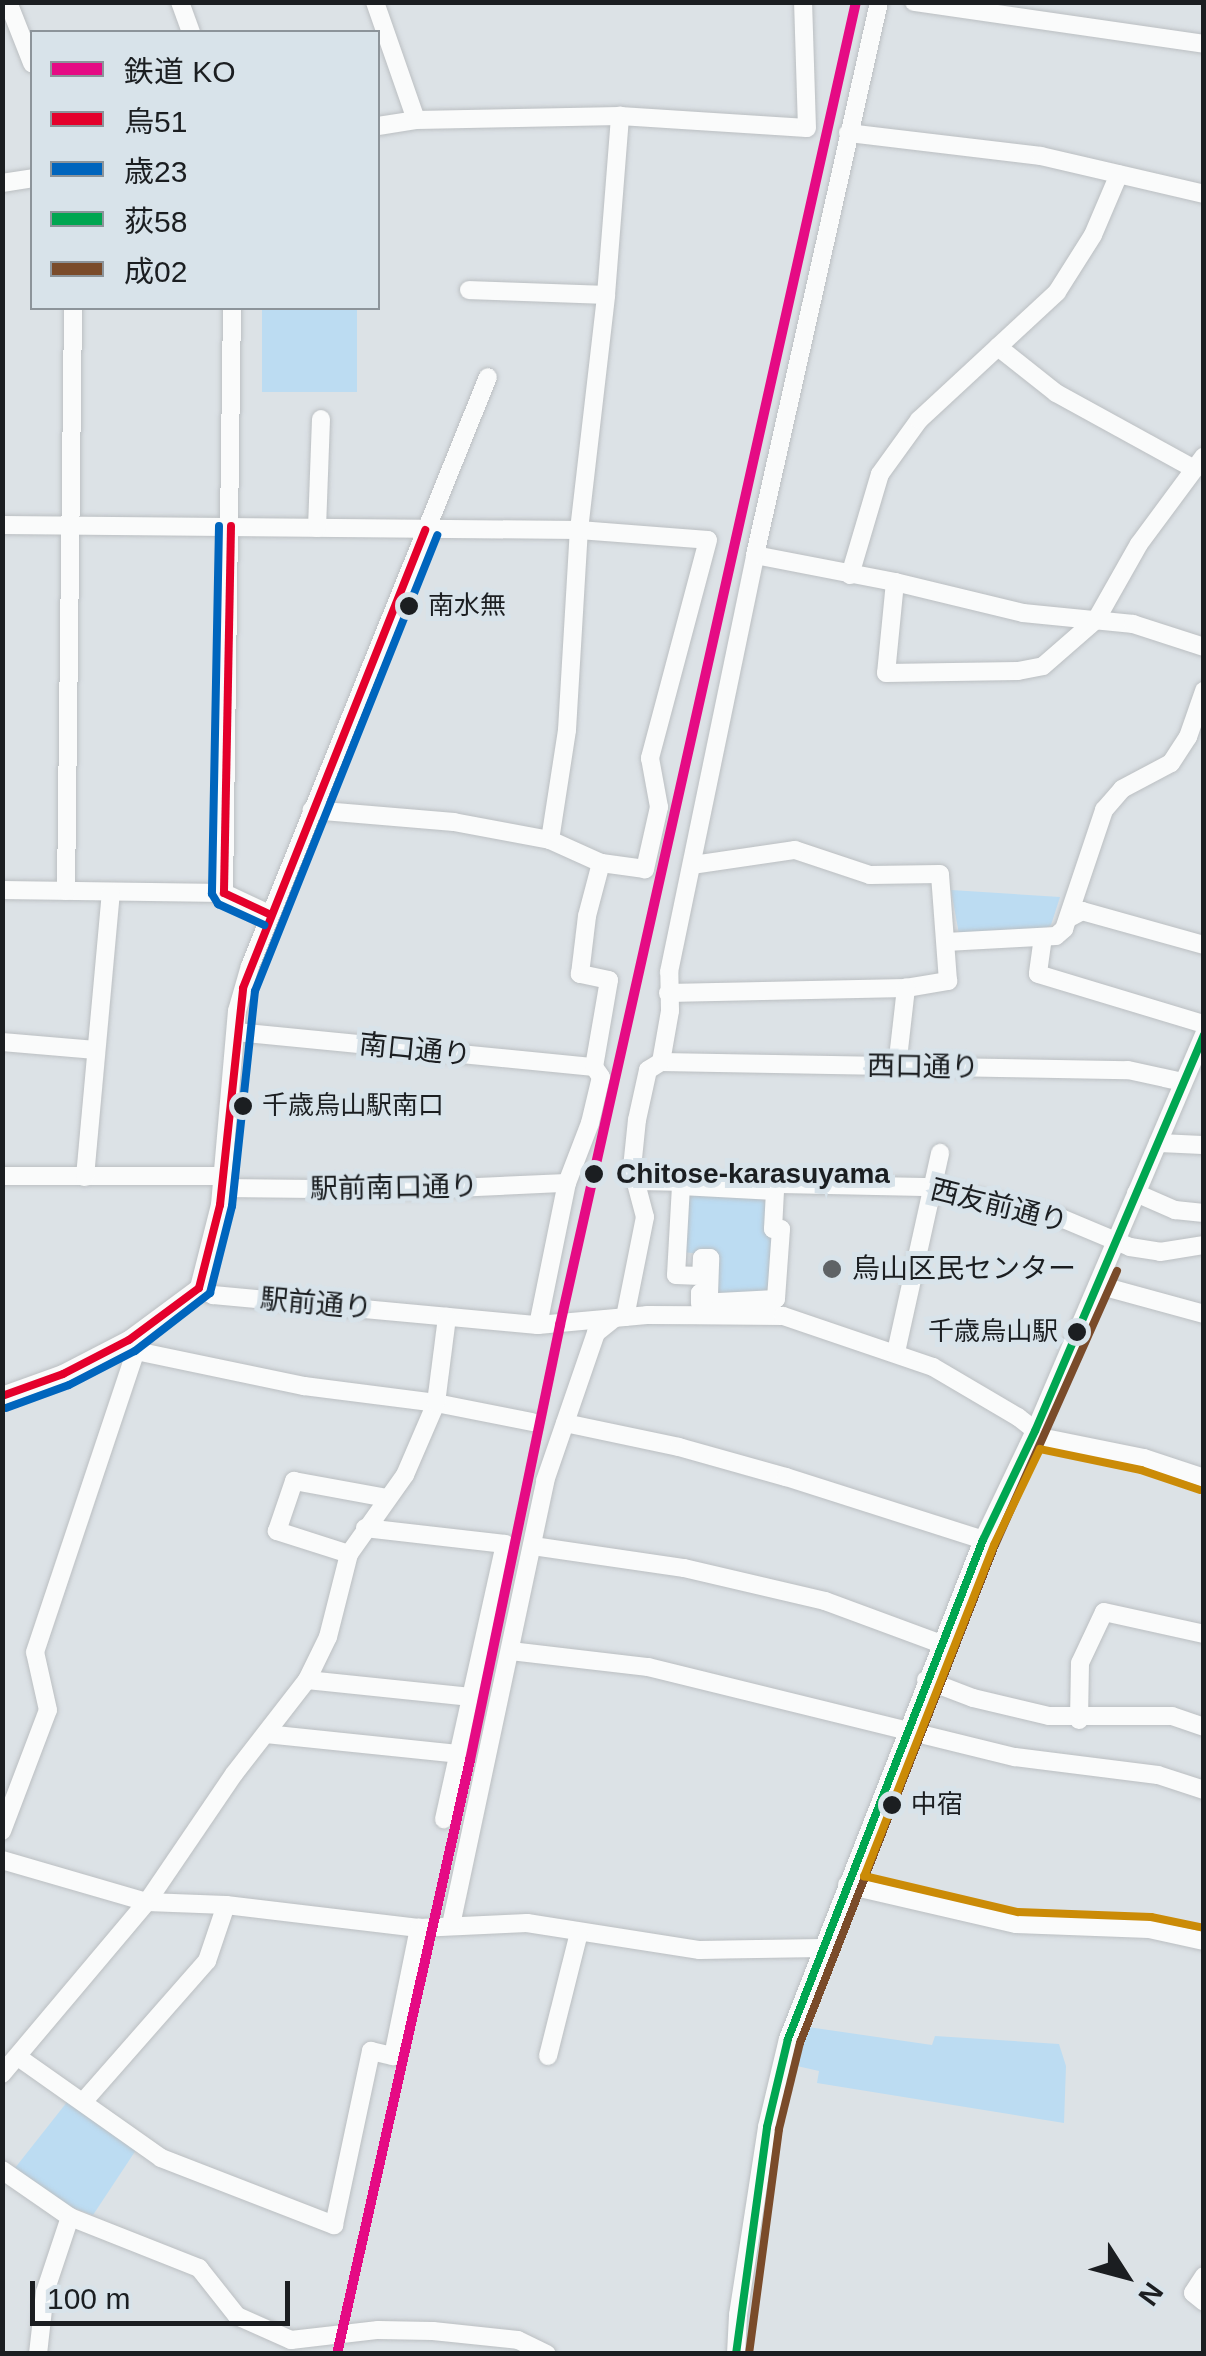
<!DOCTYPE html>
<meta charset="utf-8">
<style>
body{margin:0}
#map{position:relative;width:1206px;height:2356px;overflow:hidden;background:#dce2e6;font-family:Helvetica,"Noto Sans JP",sans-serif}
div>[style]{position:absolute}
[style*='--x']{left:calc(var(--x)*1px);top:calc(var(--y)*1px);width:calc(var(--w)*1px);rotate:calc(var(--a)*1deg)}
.green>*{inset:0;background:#bcdcf2;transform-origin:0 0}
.roads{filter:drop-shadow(0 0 2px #bbbfc2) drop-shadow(0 0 2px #bbbfc2)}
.minor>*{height:18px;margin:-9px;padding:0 9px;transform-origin:9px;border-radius:9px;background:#fafbfb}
.bus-1>*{height:8px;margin:-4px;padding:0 4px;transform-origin:4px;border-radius:4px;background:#e4002b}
.bus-2>*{height:8px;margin:-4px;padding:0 4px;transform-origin:4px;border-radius:4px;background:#0065bd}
.bus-3>*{height:8px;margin:-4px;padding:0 4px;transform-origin:4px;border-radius:4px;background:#00a651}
.bus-4>*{height:8px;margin:-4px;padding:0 4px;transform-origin:4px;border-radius:4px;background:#7a4b2a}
.bus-5>*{height:8px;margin:-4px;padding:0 4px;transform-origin:4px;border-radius:4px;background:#cb8b07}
.rail-1>*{height:10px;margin:-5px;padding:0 5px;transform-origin:5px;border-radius:5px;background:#e50b84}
.dots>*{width:28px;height:28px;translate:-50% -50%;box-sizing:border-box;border:5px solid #d8e3ea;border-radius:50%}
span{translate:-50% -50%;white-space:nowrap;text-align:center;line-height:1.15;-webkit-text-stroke:10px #d8e3ea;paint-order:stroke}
.bus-label{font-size:26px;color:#1b1e21}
.left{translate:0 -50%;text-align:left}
.right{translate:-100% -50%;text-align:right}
.street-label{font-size:28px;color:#1b1e21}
.stop-label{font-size:28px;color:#1b1e21;font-weight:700}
.poi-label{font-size:28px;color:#1b1e21}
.frame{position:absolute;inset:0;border:5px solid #1b1e21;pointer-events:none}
.legend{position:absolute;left:30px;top:30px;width:350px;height:280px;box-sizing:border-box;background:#d8e3ea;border:2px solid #8c949a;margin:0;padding:12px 18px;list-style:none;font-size:30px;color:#1b1e21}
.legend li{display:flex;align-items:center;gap:20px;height:50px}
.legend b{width:50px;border:2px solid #8c949a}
.north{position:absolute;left:1076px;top:2226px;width:100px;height:100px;-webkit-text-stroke:8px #d8e3ea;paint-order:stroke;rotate:126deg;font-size:28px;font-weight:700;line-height:40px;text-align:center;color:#1b1e21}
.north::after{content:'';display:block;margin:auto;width:35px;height:45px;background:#1b1e21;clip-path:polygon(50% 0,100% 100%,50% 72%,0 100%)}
.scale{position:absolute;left:30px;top:2281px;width:260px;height:45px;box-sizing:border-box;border:5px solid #1b1e21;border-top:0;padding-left:12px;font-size:30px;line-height:35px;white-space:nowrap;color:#1b1e21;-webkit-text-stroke:8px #d8e3ea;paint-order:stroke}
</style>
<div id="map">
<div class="green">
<i style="left:262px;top:308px;width:95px;height:84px"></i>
<i style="clip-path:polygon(951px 890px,1060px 897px,1051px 925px,1041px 932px,959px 934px)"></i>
<i style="clip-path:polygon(685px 1189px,772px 1194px,776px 1299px,714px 1298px,706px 1254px,680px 1252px)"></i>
<i style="clip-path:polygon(808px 2027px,932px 2045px,935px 2036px,1059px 2044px,1066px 2066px,1064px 2123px,817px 2083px,819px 2071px,797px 2066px)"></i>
<i style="clip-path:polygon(71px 2097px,138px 2147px,93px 2215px,65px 2205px,15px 2168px)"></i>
</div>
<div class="roads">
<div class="minor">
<i style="--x:8;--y:2;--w:66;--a:68.5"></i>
<i style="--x:180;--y:2;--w:32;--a:70"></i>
<i style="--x:375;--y:2;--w:125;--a:70.8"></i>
<i style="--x:914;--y:2;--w:293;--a:8.2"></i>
<i style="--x:378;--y:126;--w:38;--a:-9"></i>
<i style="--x:416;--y:120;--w:204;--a:-1.1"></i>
<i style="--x:620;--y:116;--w:187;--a:3.7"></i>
<i style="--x:807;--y:128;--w:126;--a:-91.8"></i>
<i style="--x:848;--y:133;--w:194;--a:6.8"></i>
<i style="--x:1041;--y:156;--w:167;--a:13.1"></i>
<i style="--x:2;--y:183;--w:30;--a:-9"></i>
<i style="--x:469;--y:290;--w:137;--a:2.1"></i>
<i style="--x:998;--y:347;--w:74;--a:38.4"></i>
<i style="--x:1056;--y:393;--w:158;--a:28.8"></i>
<i style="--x:2;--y:525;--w:577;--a:0.5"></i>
<i style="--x:579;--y:530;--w:129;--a:4.4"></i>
<i style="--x:708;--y:540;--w:226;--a:104.9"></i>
<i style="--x:650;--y:758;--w:50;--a:79.6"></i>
<i style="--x:659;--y:807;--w:64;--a:102.7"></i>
<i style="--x:645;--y:869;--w:44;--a:-172.2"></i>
<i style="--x:601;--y:863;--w:56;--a:-155.7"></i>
<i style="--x:550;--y:840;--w:98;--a:-169.4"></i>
<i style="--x:454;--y:822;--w:143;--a:-175.2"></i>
<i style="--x:317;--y:528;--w:109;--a:-87.9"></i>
<i style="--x:755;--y:555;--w:143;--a:10.9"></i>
<i style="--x:895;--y:582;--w:132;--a:13.6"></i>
<i style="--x:1023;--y:613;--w:111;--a:5.7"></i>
<i style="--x:1133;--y:624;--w:75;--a:17.9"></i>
<i style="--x:850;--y:575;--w:105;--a:-73.5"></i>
<i style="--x:880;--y:474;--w:67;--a:-54.2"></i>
<i style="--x:919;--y:420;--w:188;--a:-42.8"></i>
<i style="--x:1057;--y:292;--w:67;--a:-57.7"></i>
<i style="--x:1093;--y:235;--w:66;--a:-66.9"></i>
<i style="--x:895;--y:582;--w:91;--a:95.6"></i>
<i style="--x:886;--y:673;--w:132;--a:-0.9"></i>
<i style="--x:1018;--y:671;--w:25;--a:-11"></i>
<i style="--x:1043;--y:666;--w:70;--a:-41"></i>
<i style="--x:1096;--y:620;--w:87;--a:-60.5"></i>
<i style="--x:1139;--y:544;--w:109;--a:-53.5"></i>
<i style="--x:550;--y:840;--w:111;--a:-81.2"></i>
<i style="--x:567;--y:730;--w:200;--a:-86.6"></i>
<i style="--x:579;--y:530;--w:237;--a:-83.4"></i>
<i style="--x:606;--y:295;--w:180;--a:-85.5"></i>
<i style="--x:2;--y:890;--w:222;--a:0.8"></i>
<i style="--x:224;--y:893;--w:50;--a:25"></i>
<i style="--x:66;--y:891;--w:583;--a:-89.31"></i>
<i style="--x:224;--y:893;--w:585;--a:-89.22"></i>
<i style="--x:1069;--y:918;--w:15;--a:-28"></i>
<i style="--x:1082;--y:911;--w:127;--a:15.6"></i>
<i style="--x:1043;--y:937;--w:37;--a:98"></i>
<i style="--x:1038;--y:974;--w:173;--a:16.8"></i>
<i style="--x:946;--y:942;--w:110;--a:-3.1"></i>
<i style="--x:1056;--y:936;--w:11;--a:-41"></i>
<i style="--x:1064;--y:929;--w:126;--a:-71.4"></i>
<i style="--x:1104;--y:810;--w:28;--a:-49"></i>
<i style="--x:1122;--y:789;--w:55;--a:-28"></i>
<i style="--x:1171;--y:763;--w:31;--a:-57"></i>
<i style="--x:1188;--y:737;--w:49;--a:-70.8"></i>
<i style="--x:668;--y:993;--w:238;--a:-1.2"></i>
<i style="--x:906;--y:988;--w:43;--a:-9.5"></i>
<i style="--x:948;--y:981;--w:107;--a:-94.3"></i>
<i style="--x:940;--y:874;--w:70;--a:179.2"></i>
<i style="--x:870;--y:875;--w:79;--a:-161.6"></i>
<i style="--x:795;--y:850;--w:104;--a:171.7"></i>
<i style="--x:236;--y:1032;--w:360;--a:5.6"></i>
<i style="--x:2;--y:1042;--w:94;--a:4.9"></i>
<i style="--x:661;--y:1062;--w:467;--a:1"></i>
<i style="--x:1128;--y:1070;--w:56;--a:12.3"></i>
<i style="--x:897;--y:1067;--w:80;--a:-83.5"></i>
<i style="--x:1158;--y:1143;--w:46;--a:2.5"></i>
<i style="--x:2;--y:1176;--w:220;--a:0"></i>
<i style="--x:85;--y:1177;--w:286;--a:-84.8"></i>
<i style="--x:639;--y:1181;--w:296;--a:1.2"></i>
<i style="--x:935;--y:1187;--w:130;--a:13.8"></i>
<i style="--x:1061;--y:1218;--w:75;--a:22.8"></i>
<i style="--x:1130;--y:1247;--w:30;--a:9"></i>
<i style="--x:1160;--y:1252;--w:45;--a:-9"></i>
<i style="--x:681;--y:1186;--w:94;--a:3"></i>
<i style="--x:775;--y:1191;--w:38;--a:93"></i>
<i style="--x:773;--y:1229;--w:8;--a:0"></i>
<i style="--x:781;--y:1229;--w:70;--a:94.1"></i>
<i style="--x:776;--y:1299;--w:76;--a:177"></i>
<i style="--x:700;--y:1303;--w:10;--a:-90"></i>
<i style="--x:700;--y:1293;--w:9;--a:6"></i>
<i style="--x:709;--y:1294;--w:36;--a:-88"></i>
<i style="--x:710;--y:1258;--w:8;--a:180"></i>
<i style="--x:702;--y:1258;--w:18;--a:93"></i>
<i style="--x:701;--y:1276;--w:25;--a:-178"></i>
<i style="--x:676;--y:1275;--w:89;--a:-86.8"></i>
<i style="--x:222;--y:1188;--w:188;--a:0.6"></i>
<i style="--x:410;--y:1190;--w:157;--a:-2.6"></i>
<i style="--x:1136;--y:1193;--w:43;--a:23.6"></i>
<i style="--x:1175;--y:1210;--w:29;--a:6"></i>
<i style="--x:1098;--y:1285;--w:110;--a:15.3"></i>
<i style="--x:199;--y:1288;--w:16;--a:27"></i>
<i style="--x:213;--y:1295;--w:326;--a:5.3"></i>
<i style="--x:538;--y:1325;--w:109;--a:-5.2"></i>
<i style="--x:647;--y:1315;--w:136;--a:0.4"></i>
<i style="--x:783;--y:1316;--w:158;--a:18.8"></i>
<i style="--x:933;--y:1367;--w:99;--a:30.5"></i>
<i style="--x:1018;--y:1417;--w:34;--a:38"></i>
<i style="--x:1045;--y:1438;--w:101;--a:11.4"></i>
<i style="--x:1144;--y:1458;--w:63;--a:18.4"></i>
<i style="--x:625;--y:1317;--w:102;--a:-78.7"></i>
<i style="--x:645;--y:1217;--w:51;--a:-104.9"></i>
<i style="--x:632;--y:1168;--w:48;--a:-84.1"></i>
<i style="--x:637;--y:1120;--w:51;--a:-77.6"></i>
<i style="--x:648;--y:1070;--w:15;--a:-32"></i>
<i style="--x:661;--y:1062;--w:52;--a:-80"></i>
<i style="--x:670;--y:1011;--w:39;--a:-91"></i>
<i style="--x:669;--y:972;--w:426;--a:-78.3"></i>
<i style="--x:755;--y:555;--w:567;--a:-77.36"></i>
<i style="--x:538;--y:1325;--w:145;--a:-78.5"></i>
<i style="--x:567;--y:1183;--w:64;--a:-69"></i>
<i style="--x:590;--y:1123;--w:47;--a:-76.6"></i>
<i style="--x:601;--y:1077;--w:12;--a:-125"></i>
<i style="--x:594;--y:1067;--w:88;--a:-80.2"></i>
<i style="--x:609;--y:980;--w:30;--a:-168"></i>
<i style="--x:580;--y:974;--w:58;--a:-83.1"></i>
<i style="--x:587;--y:916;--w:55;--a:-75.2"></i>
<i style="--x:132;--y:1345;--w:7;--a:56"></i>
<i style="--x:136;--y:1351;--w:172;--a:11.8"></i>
<i style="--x:304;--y:1386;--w:133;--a:7.3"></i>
<i style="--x:436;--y:1403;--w:98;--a:11.2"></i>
<i style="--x:896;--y:1352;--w:204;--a:-77.5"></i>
<i style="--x:2;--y:1396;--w:65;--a:-19.8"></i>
<i style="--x:63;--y:1374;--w:74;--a:-27.3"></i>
<i style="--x:129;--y:1340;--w:87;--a:-36.6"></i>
<i style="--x:199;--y:1288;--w:86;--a:-75.8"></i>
<i style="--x:220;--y:1205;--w:195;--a:-85"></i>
<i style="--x:237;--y:1011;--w:47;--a:-73.9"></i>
<i style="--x:250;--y:966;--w:635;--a:-68"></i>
<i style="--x:565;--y:1423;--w:116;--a:11.9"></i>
<i style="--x:679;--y:1447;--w:111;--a:15.7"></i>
<i style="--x:786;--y:1477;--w:207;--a:17.7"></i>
<i style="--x:365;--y:1528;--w:141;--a:6.5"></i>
<i style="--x:505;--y:1544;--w:282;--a:102.5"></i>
<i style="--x:533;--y:1546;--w:153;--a:8.3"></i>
<i style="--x:684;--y:1568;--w:145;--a:13.2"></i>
<i style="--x:825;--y:1601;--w:124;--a:20.3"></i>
<i style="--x:349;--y:1554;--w:76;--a:-162.3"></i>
<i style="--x:277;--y:1531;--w:53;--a:-71.2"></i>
<i style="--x:294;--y:1481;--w:95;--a:10.4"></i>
<i style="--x:511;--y:1651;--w:138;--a:6.7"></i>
<i style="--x:648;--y:1667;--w:378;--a:13.8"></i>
<i style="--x:1015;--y:1757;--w:144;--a:7.2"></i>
<i style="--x:1158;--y:1775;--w:48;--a:18.1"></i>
<i style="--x:307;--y:1680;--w:165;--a:5.9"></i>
<i style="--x:926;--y:1680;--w:50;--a:21"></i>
<i style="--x:973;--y:1698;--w:78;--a:13.3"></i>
<i style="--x:1049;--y:1716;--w:123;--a:0"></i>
<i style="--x:1172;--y:1716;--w:34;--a:19"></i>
<i style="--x:1079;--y:1720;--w:57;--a:-89"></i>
<i style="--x:1080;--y:1663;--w:56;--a:-64.8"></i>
<i style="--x:1104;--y:1612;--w:102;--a:12.4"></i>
<i style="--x:266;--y:1734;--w:193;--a:5.9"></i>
<i style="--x:2;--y:1831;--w:129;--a:-69.2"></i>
<i style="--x:48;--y:1710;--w:59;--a:-102.6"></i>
<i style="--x:35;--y:1652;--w:317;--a:-71.5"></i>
<i style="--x:2;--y:1860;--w:151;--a:16.2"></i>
<i style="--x:147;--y:1902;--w:79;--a:2.2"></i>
<i style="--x:226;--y:1905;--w:194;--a:6.8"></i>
<i style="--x:419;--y:1928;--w:108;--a:-2.7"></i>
<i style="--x:527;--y:1923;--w:175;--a:8.9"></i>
<i style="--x:700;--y:1950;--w:123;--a:-0.9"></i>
<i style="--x:847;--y:1885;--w:173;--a:13"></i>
<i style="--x:1016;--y:1924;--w:133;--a:2.2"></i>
<i style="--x:1149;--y:1929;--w:56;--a:12.3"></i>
<i style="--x:451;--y:1925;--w:454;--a:-78"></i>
<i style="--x:545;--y:1481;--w:157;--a:-71"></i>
<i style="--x:596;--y:1333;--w:22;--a:-39"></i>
<i style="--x:548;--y:2056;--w:127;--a:-75.9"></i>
<i style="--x:18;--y:2057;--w:175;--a:35.2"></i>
<i style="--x:161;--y:2158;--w:186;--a:21.2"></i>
<i style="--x:334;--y:2225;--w:178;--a:-78"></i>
<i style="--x:371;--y:2051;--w:23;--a:13"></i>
<i style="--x:393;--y:2056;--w:131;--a:-78.5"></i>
<i style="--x:2;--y:2074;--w:225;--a:-49.9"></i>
<i style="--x:147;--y:1902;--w:155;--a:-55.8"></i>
<i style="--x:234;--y:1774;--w:119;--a:-52.2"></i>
<i style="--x:307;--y:1680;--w:48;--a:-64"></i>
<i style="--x:328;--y:1637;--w:86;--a:-75.8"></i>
<i style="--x:349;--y:1554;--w:97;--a:-54.7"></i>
<i style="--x:405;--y:1475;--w:78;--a:-66.7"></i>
<i style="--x:436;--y:1403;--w:87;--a:-82.7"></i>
<i style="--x:83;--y:2102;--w:188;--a:-48.7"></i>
<i style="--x:207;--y:1961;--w:59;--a:-71.3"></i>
<i style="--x:2;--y:2170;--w:83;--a:34.7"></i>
<i style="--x:70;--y:2217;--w:139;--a:21.6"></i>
<i style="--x:199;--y:2268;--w:61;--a:51.6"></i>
<i style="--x:237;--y:2316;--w:59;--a:24"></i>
<i style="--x:291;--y:2340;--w:88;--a:-6.6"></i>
<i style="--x:378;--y:2330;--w:55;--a:1"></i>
<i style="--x:433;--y:2331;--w:85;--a:6"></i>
<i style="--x:518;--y:2340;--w:32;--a:26"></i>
<i style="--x:1204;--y:2276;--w:20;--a:123"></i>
<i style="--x:1193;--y:2293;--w:14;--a:39"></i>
<i style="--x:38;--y:2354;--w:62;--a:-83.6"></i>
<i style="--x:45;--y:2292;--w:79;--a:-71.6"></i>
<i style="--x:736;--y:2354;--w:39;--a:-87"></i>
<i style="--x:738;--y:2315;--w:190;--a:-81.2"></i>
<i style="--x:767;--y:2127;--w:90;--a:-76.6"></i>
<i style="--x:788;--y:2039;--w:536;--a:-68.66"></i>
<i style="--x:983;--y:1540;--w:121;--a:-64.5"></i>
<i style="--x:1035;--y:1431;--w:431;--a:-66.9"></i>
</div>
</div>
<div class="bus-1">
<i style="--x:231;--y:526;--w:367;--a:91.1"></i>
<i style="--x:224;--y:893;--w:50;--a:25"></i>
<i style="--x:2;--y:1396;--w:65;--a:-19.8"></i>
<i style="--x:63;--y:1374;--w:74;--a:-27.3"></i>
<i style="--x:129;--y:1340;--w:87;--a:-36.6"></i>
<i style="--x:199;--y:1288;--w:86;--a:-75.8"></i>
<i style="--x:220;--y:1205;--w:218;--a:-83.9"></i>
<i style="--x:243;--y:988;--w:493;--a:-68.3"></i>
</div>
<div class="bus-2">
<i style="--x:219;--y:526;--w:368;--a:91.1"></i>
<i style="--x:212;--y:894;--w:12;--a:59"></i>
<i style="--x:218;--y:904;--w:51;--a:24.5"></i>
<i style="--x:6;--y:1408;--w:67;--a:-20.1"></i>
<i style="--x:69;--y:1385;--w:74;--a:-27.3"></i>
<i style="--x:135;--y:1351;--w:95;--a:-37.7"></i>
<i style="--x:210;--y:1293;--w:90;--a:-75.8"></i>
<i style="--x:232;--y:1206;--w:216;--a:-83.9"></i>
<i style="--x:255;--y:991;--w:491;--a:-68.2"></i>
</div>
<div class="bus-3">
<i style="--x:736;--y:2354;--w:229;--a:-82.2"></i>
<i style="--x:767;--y:2127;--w:90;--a:-76.6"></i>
<i style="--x:788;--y:2039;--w:536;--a:-68.66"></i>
<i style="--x:983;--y:1540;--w:121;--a:-64.5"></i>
<i style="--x:1035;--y:1431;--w:431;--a:-66.9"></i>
</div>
<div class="bus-4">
<i style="--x:749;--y:2354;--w:227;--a:-82.4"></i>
<i style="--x:779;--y:2129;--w:89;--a:-76.3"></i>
<i style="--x:800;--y:2043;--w:535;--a:-68.62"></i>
<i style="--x:995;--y:1545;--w:300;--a:-66"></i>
</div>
<div class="bus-5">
<i style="--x:1200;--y:1490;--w:62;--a:-161.3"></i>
<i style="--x:1141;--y:1470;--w:103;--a:-168.3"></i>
<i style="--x:1040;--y:1449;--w:106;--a:115.6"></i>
<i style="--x:994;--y:1545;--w:356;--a:111.4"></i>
<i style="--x:864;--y:1876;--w:158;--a:13.2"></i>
<i style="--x:1018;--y:1912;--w:133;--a:2.2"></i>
<i style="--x:1151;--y:1917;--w:54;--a:11.7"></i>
</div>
<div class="rail-1">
<i style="--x:337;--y:2354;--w:609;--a:-77.38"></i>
<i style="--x:470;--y:1760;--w:444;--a:-78.3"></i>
<i style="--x:560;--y:1325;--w:1356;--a:-77.39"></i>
</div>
<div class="dots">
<i style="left:409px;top:606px;background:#1b1e21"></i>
<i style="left:243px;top:1106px;background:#1b1e21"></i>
<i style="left:594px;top:1174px;background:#1b1e21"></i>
<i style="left:832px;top:1269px;background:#5f6366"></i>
<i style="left:1077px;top:1332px;background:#1b1e21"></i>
<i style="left:892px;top:1805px;background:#1b1e21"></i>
</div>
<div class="bus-label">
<span class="left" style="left:428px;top:606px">南水無</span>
<span class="left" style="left:262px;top:1106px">千歳烏山駅南口</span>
<span class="right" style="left:1058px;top:1332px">千歳烏山駅</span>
<span class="left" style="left:911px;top:1805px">中宿</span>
</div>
<div class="street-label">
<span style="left:415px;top:1050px;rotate:6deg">南口通り</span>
<span style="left:923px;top:1067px;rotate:1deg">西口通り</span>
<span style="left:394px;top:1188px;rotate:-1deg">駅前南口通り</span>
<span style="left:999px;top:1206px;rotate:14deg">西友前通り</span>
<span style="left:316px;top:1304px;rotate:5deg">駅前通り</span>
</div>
<div class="stop-label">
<span class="left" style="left:616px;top:1174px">Chitose-karasuyama</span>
</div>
<div class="poi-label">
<span class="left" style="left:852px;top:1269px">烏山区民センター</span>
</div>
<div class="frame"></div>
<ul class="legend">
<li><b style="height:12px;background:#e50b84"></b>鉄道 KO</li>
<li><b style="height:12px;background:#e4002b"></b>烏51</li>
<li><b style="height:12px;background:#0065bd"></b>歳23</li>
<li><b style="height:12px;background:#00a651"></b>荻58</li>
<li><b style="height:12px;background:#7a4b2a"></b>成02</li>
</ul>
<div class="north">N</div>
<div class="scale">100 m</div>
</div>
